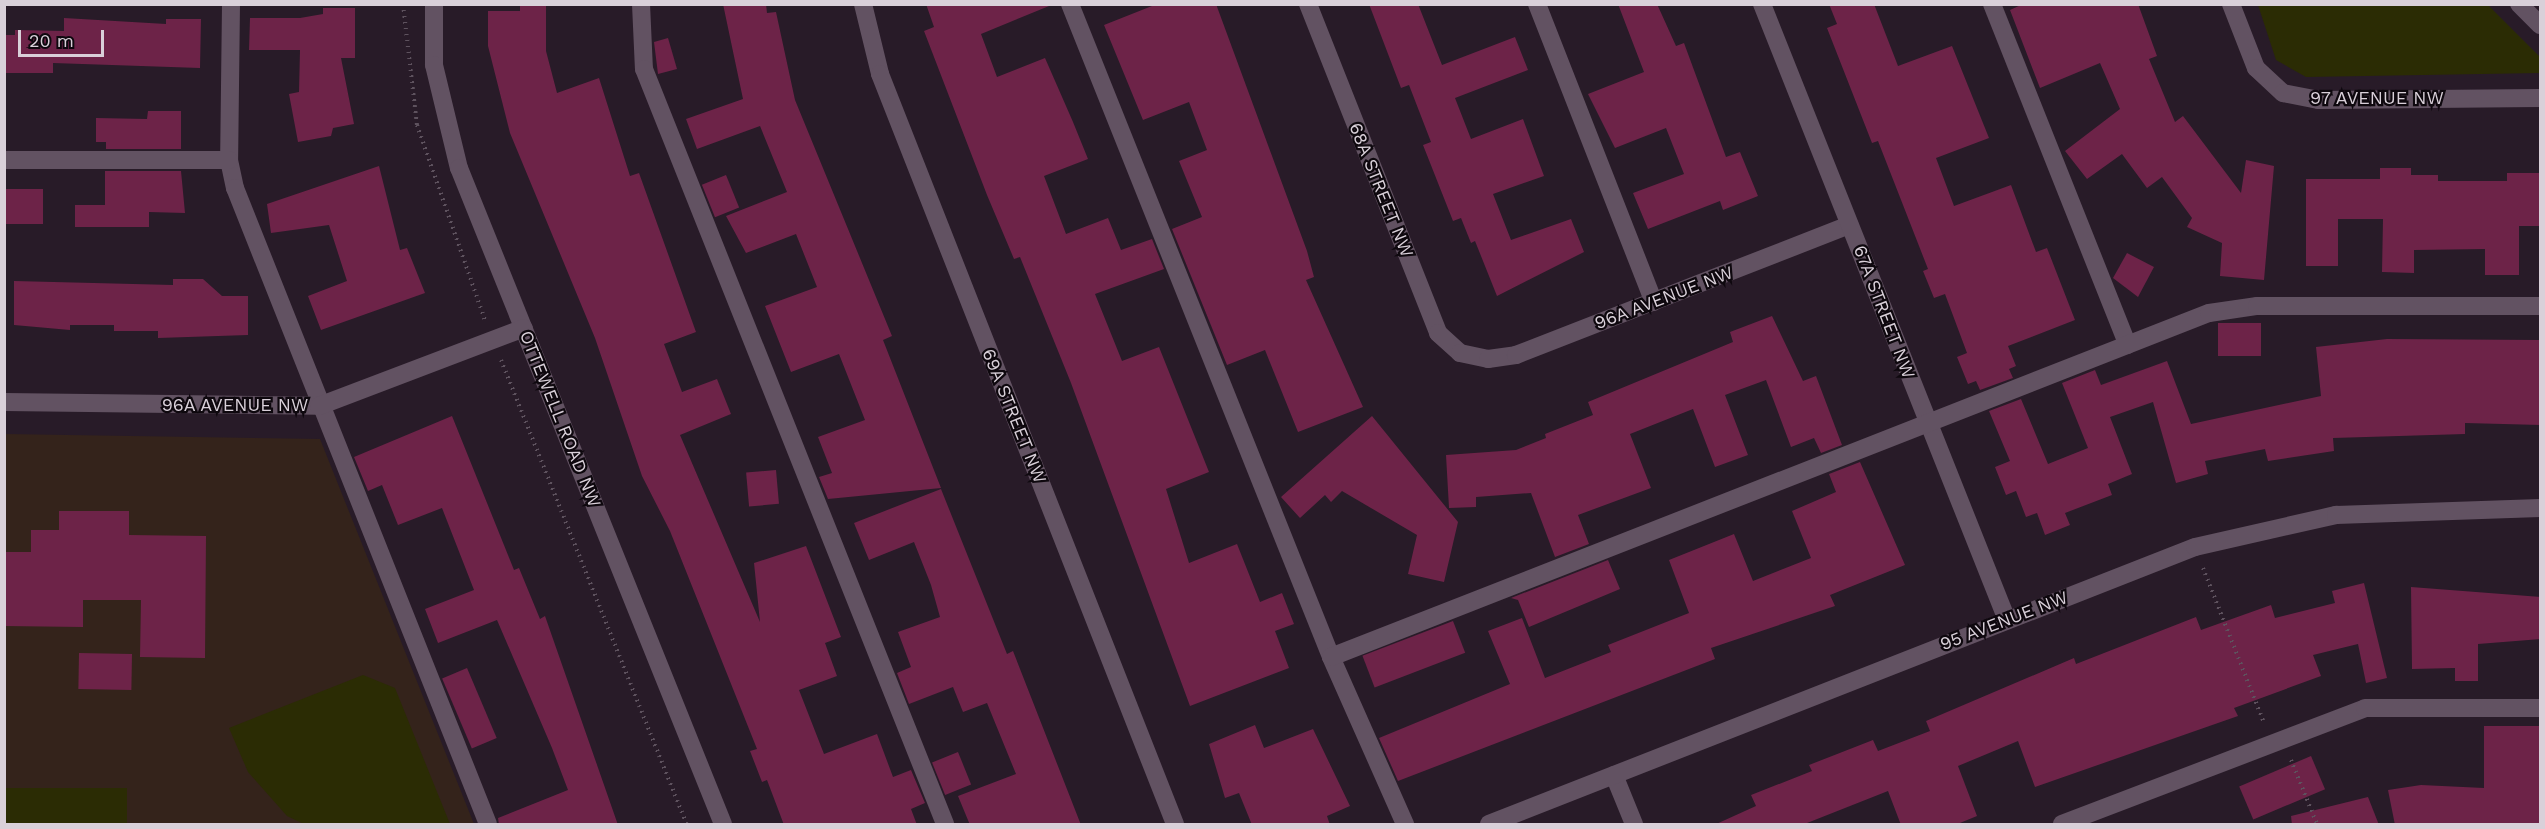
<!DOCTYPE html>
<style>
body{margin:0}
#map{position:relative;width:2545px;height:829px;overflow:hidden;background:#281b28;font-family:"Work Sans",sans-serif}
div>[style]{position:absolute}
[style*='--x']{left:calc(var(--x)*1px);top:calc(var(--y)*1px);width:calc(var(--w)*1px);rotate:calc(var(--a)*1deg)}
.education>*{inset:0;background:#34231b}
.green>*{inset:0;background:#2b2c04;transform-origin:0 0}
.building>*{inset:0;background:#6d2348;transform-origin:0 0}
.path>*{height:4px;margin-top:-2px;transform-origin:0;background:repeating-linear-gradient(90deg,#5e525e 0 1.5px,transparent 0 6px)}
.minor>*{height:18px;margin:-9px;padding:0 9px;transform-origin:9px;border-radius:9px;background:#625262}
span{translate:-50% -50%;white-space:nowrap;text-align:center;line-height:1.15;-webkit-text-stroke:4.5px #0e080e;paint-order:stroke}
.street-label{font-size:18px;color:#d9d0d9}
.frame{position:absolute;inset:0;border:6px solid #d9d0d9;pointer-events:none}
.scale{position:absolute;left:18px;top:30px;width:86px;height:27px;box-sizing:border-box;border:3px solid #d9d0d9;border-top:0;padding-left:8px;font-size:18px;line-height:21px;white-space:nowrap;color:#d9d0d9;-webkit-text-stroke:4px #0e080e;paint-order:stroke}
</style>
<div id="map">
<div class="education">
<i style="clip-path:polygon(5px 434px,320px 439px,474px 824px,5px 824px)"></i>
</div>
<div class="green">
<i style="clip-path:polygon(2258px 5px,2488px 5px,2540px 57px,2540px 73px,2306px 77px,2276px 60px)"></i>
<i style="clip-path:polygon(363px 675px,395px 688px,450px 824px,304px 824px,287px 816px,248px 772px,229px 728px)"></i>
<i style="left:4px;top:788px;width:123px;height:36px"></i>
</div>
<div class="building">
<i style="clip-path:polygon(520px 4px,546px 4px,546px 51px,557px 93px,599px 78px,630px 176px,639px 173px,696px 332px,664px 344px,682px 392px,717px 379px,731px 414px,680px 435px,760px 622px,754px 563px,806px 546px,841px 637px,825px 643px,837px 676px,799px 690px,824px 754px,877px 734px,893px 777px,911px 770px,925px 803px,911px 809px,917px 825px,784px 825px,767px 780px,762px 782px,750px 751px,757px 749px,670px 531px,642px 476px,595px 338px,510px 133px,488px 46px,488px 11px,520px 11px)"></i>
<i style="clip-path:polygon(723px 4px,766px 4px,767px 13px,776px 12px,795px 100px,892px 336px,883px 340px,941px 488px,828px 499px,819px 477px,832px 473px,818px 437px,865px 420px,839px 354px,791px 372px,765px 306px,817px 287px,796px 234px,746px 253px,726px 216px,787px 192px,760px 126px,697px 149px,686px 119px,743px 99px)"></i>
<i style="clip-path:polygon(926px 4px,1054px 4px,981px 34px,997px 77px,1045px 58px,1073px 122px,1088px 159px,1044px 176px,1066px 234px,1108px 218px,1121px 250px,1152px 239px,1164px 269px,1095px 294px,1122px 361px,1159px 347px,1209px 472px,1166px 489px,1189px 563px,1237px 544px,1260px 602px,1282px 593px,1294px 624px,1275px 631px,1289px 668px,1190px 706px,1071px 383px,1020px 257px,1014px 259px,987px 195px,924px 31px,934px 27px)"></i>
<i style="clip-path:polygon(1157px 4px,1216px 4px,1307px 251px,1314px 277px,1306px 280px,1363px 407px,1298px 432px,1265px 350px,1227px 365px,1172px 229px,1202px 217px,1179px 161px,1207px 150px,1189px 102px,1143px 120px,1104px 25px)"></i>
<i style="clip-path:polygon(1369px 4px,1418px 4px,1442px 65px,1515px 37px,1528px 70px,1455px 98px,1471px 139px,1523px 119px,1544px 176px,1493px 194px,1511px 240px,1571px 219px,1584px 252px,1497px 296px,1475px 241px,1471px 243px,1461px 218px,1453px 221px,1423px 145px,1431px 142px,1409px 85px,1401px 88px)"></i>
<i style="clip-path:polygon(1618px 4px,1657px 4px,1676px 46px,1684px 43px,1726px 157px,1740px 152px,1758px 196px,1723px 210px,1720px 201px,1648px 229px,1633px 193px,1684px 174px,1666px 128px,1615px 148px,1588px 94px,1644px 72px)"></i>
<i style="clip-path:polygon(1829px 4px,1874px 4px,1898px 66px,1952px 46px,1989px 138px,1936px 158px,1954px 206px,2011px 185px,2036px 252px,2047px 248px,2075px 320px,2008px 346px,2016px 366px,2009px 369px,2013px 378px,1980px 390px,1976px 381px,1968px 384px,1957px 357px,1967px 353px,1945px 294px,1934px 298px,1923px 271px,1928px 269px,1878px 141px,1872px 143px,1827px 28px,1837px 24px)"></i>
<i style="clip-path:polygon(2023px 4px,2138px 4px,2157px 56px,2149px 59px,2175px 122px,2183px 116px,2241px 193px,2246px 160px,2274px 166px,2264px 280px,2220px 276px,2222px 243px,2187px 227px,2192px 218px,2162px 177px,2147px 188px,2122px 154px,2087px 179px,2065px 151px,2120px 109px,2100px 63px,2040px 88px,2010px 10px)"></i>
<i style="clip-path:polygon(323px 8px,355px 8px,355px 58px,341px 58px,354px 124px,333px 128px,331px 136px,298px 142px,289px 94px,299px 92px,300px 50px,249px 50px,250px 18px,300px 18px,323px 14px)"></i>
<i style="clip-path:polygon(64px 18px,166px 24px,166px 19px,201px 19px,200px 68px,53px 63px,53px 73px,4px 73px,4px 35px,15px 35px,15px 30px,64px 31px)"></i>
<i style="clip-path:polygon(668px 38px,677px 69px,658px 74px,654px 42px)"></i>
<i style="clip-path:polygon(148px 111px,181px 111px,181px 149px,106px 149px,106px 142px,96px 142px,96px 118px,147px 119px)"></i>
<i style="clip-path:polygon(379px 166px,400px 250px,407px 248px,425px 293px,321px 330px,308px 296px,347px 281px,329px 225px,271px 233px,267px 204px)"></i>
<i style="clip-path:polygon(2380px 168px,2411px 168px,2411px 175px,2438px 175px,2438px 181px,2507px 181px,2507px 173px,2541px 173px,2541px 226px,2519px 226px,2519px 275px,2485px 275px,2485px 249px,2414px 250px,2414px 273px,2382px 272px,2383px 219px,2338px 219px,2338px 266px,2306px 266px,2306px 179px,2380px 179px)"></i>
<i style="clip-path:polygon(105px 171px,181px 171px,185px 213px,149px 212px,149px 227px,75px 227px,75px 205px,105px 205px)"></i>
<i style="left:726px;top:175px;width:35px;height:26px;rotate:68deg"></i>
<i style="left:4px;top:189px;width:39px;height:35px"></i>
<i style="clip-path:polygon(2127px 253px,2154px 267px,2138px 297px,2113px 278px)"></i>
<i style="clip-path:polygon(173px 279px,203px 279px,222px 296px,248px 296px,248px 335px,158px 338px,158px 331px,114px 331px,114px 325px,70px 325px,70px 330px,14px 325px,14px 281px,173px 285px)"></i>
<i style="clip-path:polygon(1772px 316px,1803px 381px,1816px 376px,1842px 445px,1821px 453px,1814px 438px,1791px 447px,1766px 380px,1725px 395px,1748px 455px,1715px 467px,1693px 409px,1630px 434px,1651px 488px,1578px 515px,1589px 544px,1555px 557px,1531px 493px,1476px 497px,1476px 507px,1449px 508px,1446px 455px,1516px 450px,1546px 438px,1545px 434px,1593px 415px,1588px 402px,1733px 342px,1730px 332px)"></i>
<i style="left:2218px;top:323px;width:43px;height:33px"></i>
<i style="clip-path:polygon(2387px 339px,2541px 340px,2541px 425px,2465px 423px,2465px 434px,2333px 438px,2334px 451px,2268px 461px,2265px 449px,2205px 461px,2208px 474px,2176px 483px,2153px 402px,2110px 417px,2132px 474px,2108px 484px,2112px 495px,2065px 513px,2070px 525px,2045px 535px,2037px 513px,2026px 517px,2016px 491px,2006px 495px,1995px 467px,2010px 461px,1989px 411px,2021px 399px,2048px 464px,2088px 448px,2062px 383px,2095px 370px,2101px 385px,2167px 361px,2191px 424px,2321px 396px,2316px 347px)"></i>
<i style="clip-path:polygon(452px 416px,514px 570px,519px 568px,540px 619px,545px 616px,618px 825px,499px 825px,498px 818px,568px 790px,552px 748px,497px 620px,438px 643px,425px 609px,474px 590px,442px 508px,398px 525px,382px 485px,368px 491px,354px 457px)"></i>
<i style="clip-path:polygon(1372px 416px,1458px 522px,1444px 582px,1408px 574px,1417px 535px,1342px 491px,1331px 502px,1325px 495px,1300px 518px,1281px 497px)"></i>
<i style="clip-path:polygon(1860px 462px,1905px 565px,1830px 595px,1835px 606px,1711px 648px,1715px 659px,1398px 781px,1379px 738px,1510px 684px,1488px 631px,1522px 618px,1545px 678px,1611px 652px,1608px 645px,1689px 613px,1669px 560px,1734px 534px,1753px 581px,1811px 558px,1792px 511px,1836px 492px,1829px 474px)"></i>
<i style="left:776px;top:470px;width:34px;height:30px;rotate:85deg"></i>
<i style="clip-path:polygon(941px 489px,1007px 654px,1013px 651px,1081px 825px,970px 825px,958px 796px,1016px 774px,987px 703px,963px 712px,953px 687px,909px 704px,897px 673px,911px 667px,898px 632px,940px 617px,931px 585px,914px 542px,869px 560px,854px 523px)"></i>
<i style="clip-path:polygon(59px 511px,129px 511px,129px 535px,206px 536px,205px 658px,140px 657px,141px 600px,83px 600px,83px 627px,4px 626px,4px 552px,31px 552px,31px 530px,59px 530px)"></i>
<i style="clip-path:polygon(1608px 560px,1620px 589px,1529px 627px,1518px 600px,1511px 598px)"></i>
<i style="clip-path:polygon(2364px 583px,2387px 678px,2366px 683px,2358px 644px,2313px 655px,2321px 676px,2234px 708px,2238px 716px,2035px 787px,2018px 741px,1958px 766px,1977px 816px,1955px 825px,1901px 825px,1888px 791px,1802px 825px,1714px 825px,1756px 806px,1751px 795px,1812px 771px,1809px 765px,1873px 740px,1878px 751px,1930px 731px,1926px 721px,2074px 658px,2076px 664px,2196px 617px,2201px 630px,2271px 605px,2275px 618px,2335px 603px,2332px 591px)"></i>
<i style="clip-path:polygon(2411px 587px,2541px 597px,2541px 639px,2478px 644px,2478px 681px,2455px 681px,2455px 668px,2412px 669px)"></i>
<i style="left:1453px;top:621px;width:34px;height:97px;rotate:69deg"></i>
<i style="left:79px;top:653px;width:53px;height:36px;rotate:1deg"></i>
<i style="left:467px;top:668px;width:76px;height:27px;rotate:67deg"></i>
<i style="clip-path:polygon(1255px 725px,1264px 748px,1313px 729px,1350px 806px,1327px 816px,1330px 825px,1252px 825px,1239px 793px,1225px 798px,1209px 744px)"></i>
<i style="clip-path:polygon(2484px 726px,2541px 726px,2541px 825px,2395px 825px,2388px 790px,2421px 785px,2484px 788px)"></i>
<i style="left:958px;top:752px;width:35px;height:28px;rotate:68deg"></i>
<i style="left:2311px;top:756px;width:36px;height:78px;rotate:67deg"></i>
<i style="clip-path:polygon(2368px 797px,2379px 825px,2292px 825px,2291px 816px)"></i>
</div>
<div class="path">
<i style="--x:403;--y:4;--w:122;--a:83.4"></i>
<i style="--x:417;--y:125;--w:207;--a:70.8"></i>
<i style="--x:501;--y:360;--w:500;--a:68.2"></i>
<i style="--x:2203;--y:568;--w:167;--a:68.5"></i>
<i style="--x:2291;--y:760;--w:69;--a:67.9"></i>
</div>
<div class="minor">
<i style="--x:231;--y:4;--w:156;--a:90.7"></i>
<i style="--x:229;--y:160;--w:29;--a:78"></i>
<i style="--x:235;--y:188;--w:684;--a:68.31"></i>
<i style="--x:434;--y:4;--w:61;--a:90"></i>
<i style="--x:434;--y:65;--w:106;--a:76.4"></i>
<i style="--x:459;--y:168;--w:707;--a:68.08"></i>
<i style="--x:641;--y:4;--w:65;--a:87.4"></i>
<i style="--x:644;--y:69;--w:813;--a:68.26"></i>
<i style="--x:863;--y:4;--w:72;--a:76.3"></i>
<i style="--x:880;--y:74;--w:806;--a:68.53"></i>
<i style="--x:1070;--y:4;--w:703;--a:68.21"></i>
<i style="--x:1331;--y:657;--w:183;--a:66.1"></i>
<i style="--x:1308;--y:4;--w:354;--a:68.4"></i>
<i style="--x:1438;--y:333;--w:30;--a:42"></i>
<i style="--x:1460;--y:353;--w:29;--a:12"></i>
<i style="--x:1488;--y:359;--w:28;--a:-8"></i>
<i style="--x:1516;--y:355;--w:358;--a:-21.3"></i>
<i style="--x:1537;--y:4;--w:320;--a:68.6"></i>
<i style="--x:1762;--y:4;--w:663;--a:68.31"></i>
<i style="--x:1992;--y:4;--w:367;--a:68.3"></i>
<i style="--x:2231;--y:4;--w:69;--a:68.7"></i>
<i style="--x:2256;--y:68;--w:37;--a:43"></i>
<i style="--x:2283;--y:93;--w:37;--a:11"></i>
<i style="--x:2319;--y:100;--w:221;--a:-0.5"></i>
<i style="--x:2519;--y:4;--w:30;--a:45"></i>
<i style="--x:4;--y:160;--w:225;--a:0"></i>
<i style="--x:4;--y:402;--w:315;--a:0.7"></i>
<i style="--x:319;--y:406;--w:219;--a:-20.8"></i>
<i style="--x:1331;--y:657;--w:943;--a:-21.4"></i>
<i style="--x:2209;--y:313;--w:49;--a:-8.3"></i>
<i style="--x:2257;--y:306;--w:283;--a:0"></i>
<i style="--x:1614;--y:775;--w:53;--a:67.8"></i>
<i style="--x:1489;--y:824;--w:758;--a:-21.42"></i>
<i style="--x:2195;--y:547;--w:145;--a:-12.8"></i>
<i style="--x:2336;--y:515;--w:204;--a:-2"></i>
<i style="--x:2062;--y:824;--w:324;--a:-20.9"></i>
<i style="--x:2365;--y:708;--w:175;--a:0"></i>
</div>
<div class="street-label">
<span style="left:2377px;top:98px">97 AVENUE NW</span>
<span style="left:1381px;top:190px;rotate:68deg">68A STREET NW</span>
<span style="left:1664px;top:298px;rotate:-21deg">96A AVENUE NW</span>
<span style="left:1884px;top:312px;rotate:69deg">67A STREET NW</span>
<span style="left:235px;top:405px">96A AVENUE NW</span>
<span style="left:1014px;top:416px;rotate:68deg">69A STREET NW</span>
<span style="left:560px;top:419px;rotate:68deg">OTTEWELL ROAD NW</span>
<span style="left:2004px;top:621px;rotate:-21deg">95 AVENUE NW</span>
</div>
<div class="frame"></div>
<div class="scale">20 m</div>
</div>
